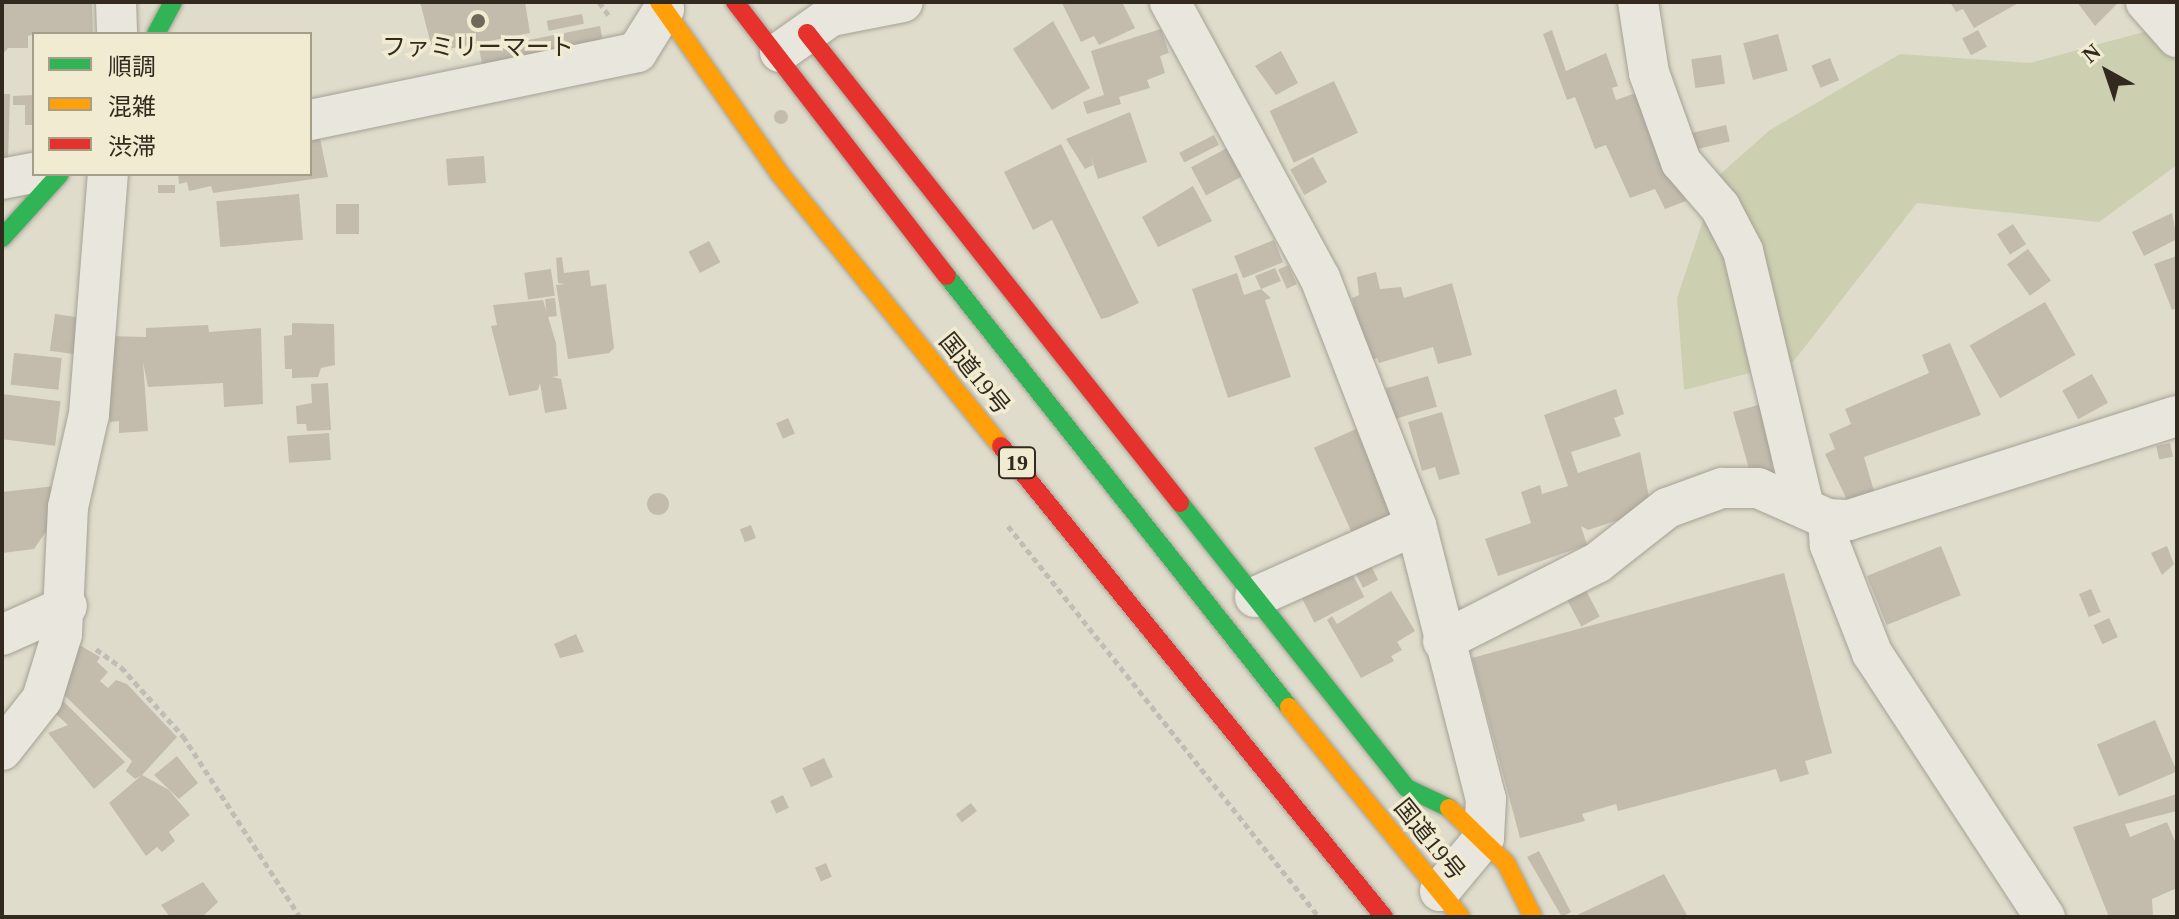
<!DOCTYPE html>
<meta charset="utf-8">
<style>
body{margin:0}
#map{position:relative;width:2179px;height:919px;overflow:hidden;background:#e0dccb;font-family:"Times New Roman","Noto Sans JP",serif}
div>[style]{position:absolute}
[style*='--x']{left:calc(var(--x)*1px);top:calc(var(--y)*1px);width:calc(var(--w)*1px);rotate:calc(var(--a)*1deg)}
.green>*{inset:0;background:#cccfb0}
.building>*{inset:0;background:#c3bbac;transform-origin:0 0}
.round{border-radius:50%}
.path>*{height:5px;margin-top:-2.5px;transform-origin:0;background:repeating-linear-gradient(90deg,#c1bdb4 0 6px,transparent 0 10px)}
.roads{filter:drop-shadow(0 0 2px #a5a195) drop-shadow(0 0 2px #a5a195)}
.street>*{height:40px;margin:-20px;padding:0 20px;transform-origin:20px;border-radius:20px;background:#e8e6dd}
.fast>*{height:18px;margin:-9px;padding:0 9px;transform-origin:9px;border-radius:9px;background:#30b455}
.slow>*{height:18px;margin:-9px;padding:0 9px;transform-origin:9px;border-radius:9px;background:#ff9f0a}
.jam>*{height:18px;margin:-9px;padding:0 9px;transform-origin:9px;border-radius:9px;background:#e5322d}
.dots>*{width:22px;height:22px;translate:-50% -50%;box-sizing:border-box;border:4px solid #f1ebd2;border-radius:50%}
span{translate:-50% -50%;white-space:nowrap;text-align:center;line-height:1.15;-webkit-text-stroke:7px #f1ebd2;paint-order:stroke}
.shield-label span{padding:2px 6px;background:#f1ebd2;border:2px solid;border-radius:6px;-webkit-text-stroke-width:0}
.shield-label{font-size:22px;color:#322a1f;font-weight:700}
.poi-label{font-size:24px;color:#322a1f}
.street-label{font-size:24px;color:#322a1f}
.frame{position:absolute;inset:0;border:4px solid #322a1f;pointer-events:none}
.legend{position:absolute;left:32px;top:32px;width:280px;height:144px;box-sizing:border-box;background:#f1ebd2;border:2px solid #a59e8a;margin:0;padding:10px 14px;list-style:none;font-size:24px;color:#322a1f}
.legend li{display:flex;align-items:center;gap:16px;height:40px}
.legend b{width:40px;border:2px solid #a59e8a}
.north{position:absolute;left:2067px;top:32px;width:80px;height:80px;-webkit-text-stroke:6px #f1ebd2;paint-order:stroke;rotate:320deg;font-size:22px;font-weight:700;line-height:32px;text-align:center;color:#322a1f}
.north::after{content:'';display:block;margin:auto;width:28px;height:36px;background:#322a1f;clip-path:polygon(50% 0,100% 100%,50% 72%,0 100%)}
</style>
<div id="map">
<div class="green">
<i style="clip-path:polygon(2158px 28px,2177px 63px,2177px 165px,2099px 222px,1917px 203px,1793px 362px,1684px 390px,1677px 298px,1718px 176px,1770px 130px,1900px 54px,2030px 63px)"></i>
</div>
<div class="building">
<i style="clip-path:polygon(2px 2px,92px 4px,93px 34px,34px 34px,28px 36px,28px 48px,8px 48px,2px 55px)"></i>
<i style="clip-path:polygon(420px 2px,525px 2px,530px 33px,433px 52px)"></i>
<i style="clip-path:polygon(1122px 2px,1135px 28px,1099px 45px,1094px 36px,1081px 42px,1062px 3px)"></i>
<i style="clip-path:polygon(1950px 2px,2020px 2px,1974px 28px,1963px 9px,1956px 12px)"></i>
<i style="clip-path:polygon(2077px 2px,2119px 2px,2095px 26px)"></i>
<i style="left:582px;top:14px;width:10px;height:36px;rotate:79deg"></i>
<i style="clip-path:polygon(1053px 21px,1090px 88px,1052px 110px,1013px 49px)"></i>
<i style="left:600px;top:26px;width:21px;height:123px;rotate:79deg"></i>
<i style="clip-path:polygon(1161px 29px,1169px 53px,1160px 56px,1165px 73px,1147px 80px,1150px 88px,1119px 97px,1121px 104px,1087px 114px,1083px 102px,1104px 95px,1091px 51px)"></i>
<i style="clip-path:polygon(1552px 30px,1566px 71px,1606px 53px,1618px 86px,1612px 88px,1616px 100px,1644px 90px,1668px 156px,1658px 160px,1675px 169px,1686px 201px,1665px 209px,1655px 189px,1630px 198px,1606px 145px,1595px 149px,1575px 97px,1567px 100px,1543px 34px)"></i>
<i style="left:1978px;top:30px;width:19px;height:18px;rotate:62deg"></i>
<i style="left:1778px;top:34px;width:38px;height:36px;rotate:75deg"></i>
<i style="clip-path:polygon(1281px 51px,1298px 83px,1276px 95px,1255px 66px)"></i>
<i style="left:1721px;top:55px;width:29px;height:30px;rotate:82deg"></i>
<i style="left:1830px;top:58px;width:24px;height:20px;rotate:68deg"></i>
<i style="left:1334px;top:81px;width:57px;height:71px;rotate:65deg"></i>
<i style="clip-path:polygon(2px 94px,10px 94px,8px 162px,2px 162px)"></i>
<i style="clip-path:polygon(34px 95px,34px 125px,25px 125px,25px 105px,13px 105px,13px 96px)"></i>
<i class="round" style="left:774px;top:110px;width:14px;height:14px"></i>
<i style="clip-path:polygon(1130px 112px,1147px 162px,1098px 179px,1090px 154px,1093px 165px,1085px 169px,1066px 139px)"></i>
<i style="left:1726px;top:125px;width:17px;height:42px;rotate:77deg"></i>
<i style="clip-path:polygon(319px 134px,328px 177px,213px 193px,211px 186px,189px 191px,187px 182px,179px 184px,178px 174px,310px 174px,310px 137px)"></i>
<i style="left:1214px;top:135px;width:11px;height:39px;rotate:63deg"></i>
<i style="clip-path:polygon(1061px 144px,1139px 303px,1109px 317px,1101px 319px,1052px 220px,1033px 230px,1004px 172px)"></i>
<i style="left:1229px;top:147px;width:32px;height:43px;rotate:62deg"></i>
<i style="left:484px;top:156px;width:27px;height:38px;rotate:86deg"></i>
<i style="left:1313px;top:157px;width:29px;height:26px;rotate:61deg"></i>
<i style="left:175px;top:185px;width:8px;height:17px;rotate:90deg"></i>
<i style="clip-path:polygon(1193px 186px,1212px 221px,1158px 247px,1142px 217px)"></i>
<i style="left:299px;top:194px;width:46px;height:83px;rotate:85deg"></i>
<i style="left:336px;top:204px;width:23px;height:30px"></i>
<i style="clip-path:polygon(2172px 213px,2177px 239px,2144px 256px,2132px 232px)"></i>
<i style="left:2013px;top:224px;width:24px;height:19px;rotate:57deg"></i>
<i style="left:1274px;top:240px;width:24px;height:43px;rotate:68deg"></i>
<i style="left:709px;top:241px;width:24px;height:23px;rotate:62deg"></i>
<i style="left:2028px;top:249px;width:39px;height:26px;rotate:54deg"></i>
<i style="clip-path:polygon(2177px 256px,2177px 308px,2172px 310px,2154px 264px)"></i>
<i style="clip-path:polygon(562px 257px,564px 273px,589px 270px,591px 286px,606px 284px,614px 348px,609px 353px,568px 359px,556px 285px,565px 284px,558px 283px,556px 258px)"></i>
<i style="left:1288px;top:265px;width:21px;height:11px;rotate:65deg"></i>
<i style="clip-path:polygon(1275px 268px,1281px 281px,1261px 289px,1271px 298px,1265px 300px,1291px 377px,1228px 398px,1192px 289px,1237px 273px,1244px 295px,1261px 289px,1255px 276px)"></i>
<i style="left:551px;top:269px;width:27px;height:27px;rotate:82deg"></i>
<i style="clip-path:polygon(1376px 272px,1380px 289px,1401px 287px,1404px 298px,1452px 283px,1472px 355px,1438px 364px,1433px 347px,1379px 363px,1377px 358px,1367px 361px,1352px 298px,1359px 295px,1357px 277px)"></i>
<i style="left:555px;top:298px;width:18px;height:10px;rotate:84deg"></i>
<i style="clip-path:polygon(543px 300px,556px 343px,558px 376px,552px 377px,561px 379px,567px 409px,545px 413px,540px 383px,538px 390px,509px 396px,491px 326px,497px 325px,493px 305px)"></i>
<i style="left:2045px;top:302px;width:61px;height:87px;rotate:60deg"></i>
<i style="left:55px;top:314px;width:28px;height:37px;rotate:8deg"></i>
<i style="clip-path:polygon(292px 323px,334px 324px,335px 365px,321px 368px,318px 377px,292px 378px,292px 369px,285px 369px,284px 336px,292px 335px)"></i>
<i style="clip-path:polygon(208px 325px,209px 332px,261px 328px,263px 404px,224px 407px,223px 383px,148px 387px,143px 362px,148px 431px,119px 433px,119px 421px,110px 422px,109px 413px,99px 409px,109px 336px,146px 337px,146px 328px)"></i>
<i style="clip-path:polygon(1950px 343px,1981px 415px,1864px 457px,1874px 491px,1848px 502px,1825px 454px,1835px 449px,1829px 434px,1851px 424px,1845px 409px,1929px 373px,1922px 355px)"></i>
<i style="left:14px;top:353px;width:48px;height:32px;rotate:6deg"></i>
<i style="left:2092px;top:374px;width:33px;height:34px;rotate:61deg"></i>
<i style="left:1428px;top:376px;width:32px;height:44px;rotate:74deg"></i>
<i style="clip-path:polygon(328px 383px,331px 430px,307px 431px,306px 424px,297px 424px,296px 406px,312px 403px,311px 384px)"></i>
<i style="clip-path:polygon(1616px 389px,1624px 414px,1614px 418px,1621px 436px,1571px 452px,1578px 473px,1640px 452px,1650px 502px,1635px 507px,1637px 514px,1588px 530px,1581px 526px,1587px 545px,1498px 576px,1485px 539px,1531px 523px,1521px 492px,1540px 485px,1542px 494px,1568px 486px,1544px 415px)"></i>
<i style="left:2px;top:394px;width:59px;height:45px;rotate:7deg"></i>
<i style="clip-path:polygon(1765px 403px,1773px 471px,1751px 476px,1733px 412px)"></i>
<i style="clip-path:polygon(1442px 412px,1460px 474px,1439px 480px,1435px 467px,1422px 471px,1408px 422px)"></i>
<i style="left:788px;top:418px;width:17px;height:13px;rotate:66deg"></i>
<i style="left:1356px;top:429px;width:97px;height:46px;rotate:66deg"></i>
<i style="left:329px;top:433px;width:27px;height:42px;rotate:86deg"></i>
<i style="left:2170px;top:443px;width:14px;height:14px;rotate:78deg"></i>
<i style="clip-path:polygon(55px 486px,60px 531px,45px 533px,34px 549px,3px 553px,2px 492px)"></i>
<i class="round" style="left:647px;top:493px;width:22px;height:22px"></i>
<i style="left:751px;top:525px;width:14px;height:12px;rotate:69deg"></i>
<i style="left:1941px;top:546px;width:53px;height:80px;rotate:68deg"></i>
<i style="clip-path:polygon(2167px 546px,2174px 564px,2162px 575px,2151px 553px)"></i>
<i style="left:1370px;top:564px;width:18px;height:17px;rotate:63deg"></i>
<i style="left:1352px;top:573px;width:27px;height:56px;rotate:63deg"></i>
<i style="clip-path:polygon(1784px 573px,1832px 753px,1805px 761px,1809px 774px,1780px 782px,1776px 769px,1618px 811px,1616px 804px,1582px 814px,1585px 821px,1520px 838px,1472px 658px)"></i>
<i style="left:1582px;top:583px;width:38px;height:21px;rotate:62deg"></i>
<i style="left:2091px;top:589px;width:25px;height:13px;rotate:67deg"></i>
<i style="clip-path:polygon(1391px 591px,1415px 631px,1397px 642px,1402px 650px,1391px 656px,1394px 661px,1361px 678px,1327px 620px,1332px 616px,1337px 624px)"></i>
<i style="left:2109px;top:618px;width:21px;height:17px;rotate:65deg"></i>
<i style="clip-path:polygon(576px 634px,584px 652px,560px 658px,554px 644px)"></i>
<i style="clip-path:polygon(76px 643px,100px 657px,97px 662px,108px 672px,100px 681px,108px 688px,116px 680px,127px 684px,177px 737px,142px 775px,169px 790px,190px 815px,169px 832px,175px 841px,162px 852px,157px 847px,146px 856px,109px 803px,142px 775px,135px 779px,126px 771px,132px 761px,57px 688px)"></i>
<i style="clip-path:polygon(58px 696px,125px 762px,94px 789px,48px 733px,68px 725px,48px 707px)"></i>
<i style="left:2155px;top:720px;width:56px;height:63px;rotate:67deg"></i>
<i style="clip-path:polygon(177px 756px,198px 783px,179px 799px,154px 775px)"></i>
<i style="left:824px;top:758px;width:21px;height:24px;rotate:65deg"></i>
<i style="clip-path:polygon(2177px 794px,2177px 811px,2125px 824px,2130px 837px,2167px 822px,2177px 846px,2177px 888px,2152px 899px,2153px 917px,2109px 917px,2073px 827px)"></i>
<i style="left:783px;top:795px;width:14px;height:14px;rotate:65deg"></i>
<i style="left:971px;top:803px;width:10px;height:19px;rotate:53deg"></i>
<i style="clip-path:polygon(1539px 851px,1571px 912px,1562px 917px,1527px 857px)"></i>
<i style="left:826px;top:863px;width:15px;height:12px;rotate:67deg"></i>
<i style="clip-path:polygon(1664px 874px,1688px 917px,1573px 917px)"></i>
<i style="clip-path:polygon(203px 882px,218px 902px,202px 917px,170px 917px,161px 905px)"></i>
</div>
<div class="path">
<i style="--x:599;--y:2;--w:19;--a:54"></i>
<i style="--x:1008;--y:526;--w:500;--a:51.5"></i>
<i style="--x:96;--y:649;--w:31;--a:36"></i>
<i style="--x:121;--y:667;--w:93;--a:48.1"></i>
<i style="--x:183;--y:736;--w:216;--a:57.1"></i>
</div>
<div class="roads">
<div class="street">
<i style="--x:116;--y:2;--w:32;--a:88"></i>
<i style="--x:1170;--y:2;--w:314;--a:61.5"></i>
<i style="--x:1320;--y:278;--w:265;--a:68.8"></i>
<i style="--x:1416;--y:525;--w:283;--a:75.7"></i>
<i style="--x:1486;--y:799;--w:39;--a:93"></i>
<i style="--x:1484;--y:838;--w:69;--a:129.7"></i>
<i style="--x:1638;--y:2;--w:72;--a:81.2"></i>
<i style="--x:1649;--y:73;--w:95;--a:70.2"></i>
<i style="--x:1681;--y:162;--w:60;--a:49.1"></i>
<i style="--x:1720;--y:207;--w:50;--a:62.4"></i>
<i style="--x:1743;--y:251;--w:259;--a:76.6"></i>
<i style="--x:2146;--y:2;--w:47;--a:48.5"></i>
<i style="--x:780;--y:52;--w:62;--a:-35.2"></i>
<i style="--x:831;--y:16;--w:73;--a:-11"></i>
<i style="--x:310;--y:120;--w:334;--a:-11.7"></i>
<i style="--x:637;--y:52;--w:51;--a:-57.9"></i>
<i style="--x:2;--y:179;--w:33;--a:-11"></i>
<i style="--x:1828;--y:519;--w:26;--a:86"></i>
<i style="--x:1830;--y:545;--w:116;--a:68.7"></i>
<i style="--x:1872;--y:653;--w:316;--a:56.8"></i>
<i style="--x:1255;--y:597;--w:176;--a:-24.1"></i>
<i style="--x:2;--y:635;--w:71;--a:-24"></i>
<i style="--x:1443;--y:641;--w:173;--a:-26.9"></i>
<i style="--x:1597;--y:563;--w:89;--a:-38.2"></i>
<i style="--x:1667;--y:508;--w:59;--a:-20"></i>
<i style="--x:1722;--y:488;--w:36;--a:0"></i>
<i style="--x:1758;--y:488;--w:77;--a:23.9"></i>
<i style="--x:1828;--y:519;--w:21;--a:3"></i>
<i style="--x:1849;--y:520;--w:344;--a:-17.6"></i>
<i style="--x:2;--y:750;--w:65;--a:-51.9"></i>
<i style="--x:42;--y:699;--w:68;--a:-72.9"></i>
<i style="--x:62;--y:634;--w:127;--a:-87.3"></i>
<i style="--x:68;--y:507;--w:95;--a:-77.3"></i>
<i style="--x:89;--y:414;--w:241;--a:-85.5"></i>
</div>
<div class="fast">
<i style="--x:156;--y:34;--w:36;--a:-62"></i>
<i style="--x:2;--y:238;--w:86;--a:-47.8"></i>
<i style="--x:947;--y:276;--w:550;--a:51.57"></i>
<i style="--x:1180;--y:503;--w:364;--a:51.5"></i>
<i style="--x:1407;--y:788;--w:47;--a:25.5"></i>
</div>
<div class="slow">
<i style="--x:659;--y:2;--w:209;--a:54.9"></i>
<i style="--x:779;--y:173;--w:352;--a:50.9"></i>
<i style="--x:1289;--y:707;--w:271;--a:50.7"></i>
<i style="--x:1449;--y:808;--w:79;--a:44"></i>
<i style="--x:1506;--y:863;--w:60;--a:63.4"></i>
</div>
<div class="jam">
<i style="--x:735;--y:2;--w:346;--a:52.3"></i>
<i style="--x:807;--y:33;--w:600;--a:51.56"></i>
<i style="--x:1001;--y:446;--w:607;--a:50.88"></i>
</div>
</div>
<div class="dots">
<i style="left:478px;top:21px;background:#6f685b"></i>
</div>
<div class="shield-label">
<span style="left:1017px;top:463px">19</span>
</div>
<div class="poi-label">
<span style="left:478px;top:48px">ファミリーマート</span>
</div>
<div class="street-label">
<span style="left:974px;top:374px;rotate:51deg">国道19号</span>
<span style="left:1429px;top:840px;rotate:51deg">国道19号</span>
</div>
<div class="frame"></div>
<ul class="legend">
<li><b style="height:10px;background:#30b455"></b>順調</li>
<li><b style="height:10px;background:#ff9f0a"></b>混雑</li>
<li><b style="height:10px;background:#e5322d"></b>渋滞</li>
</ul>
<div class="north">N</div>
</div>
